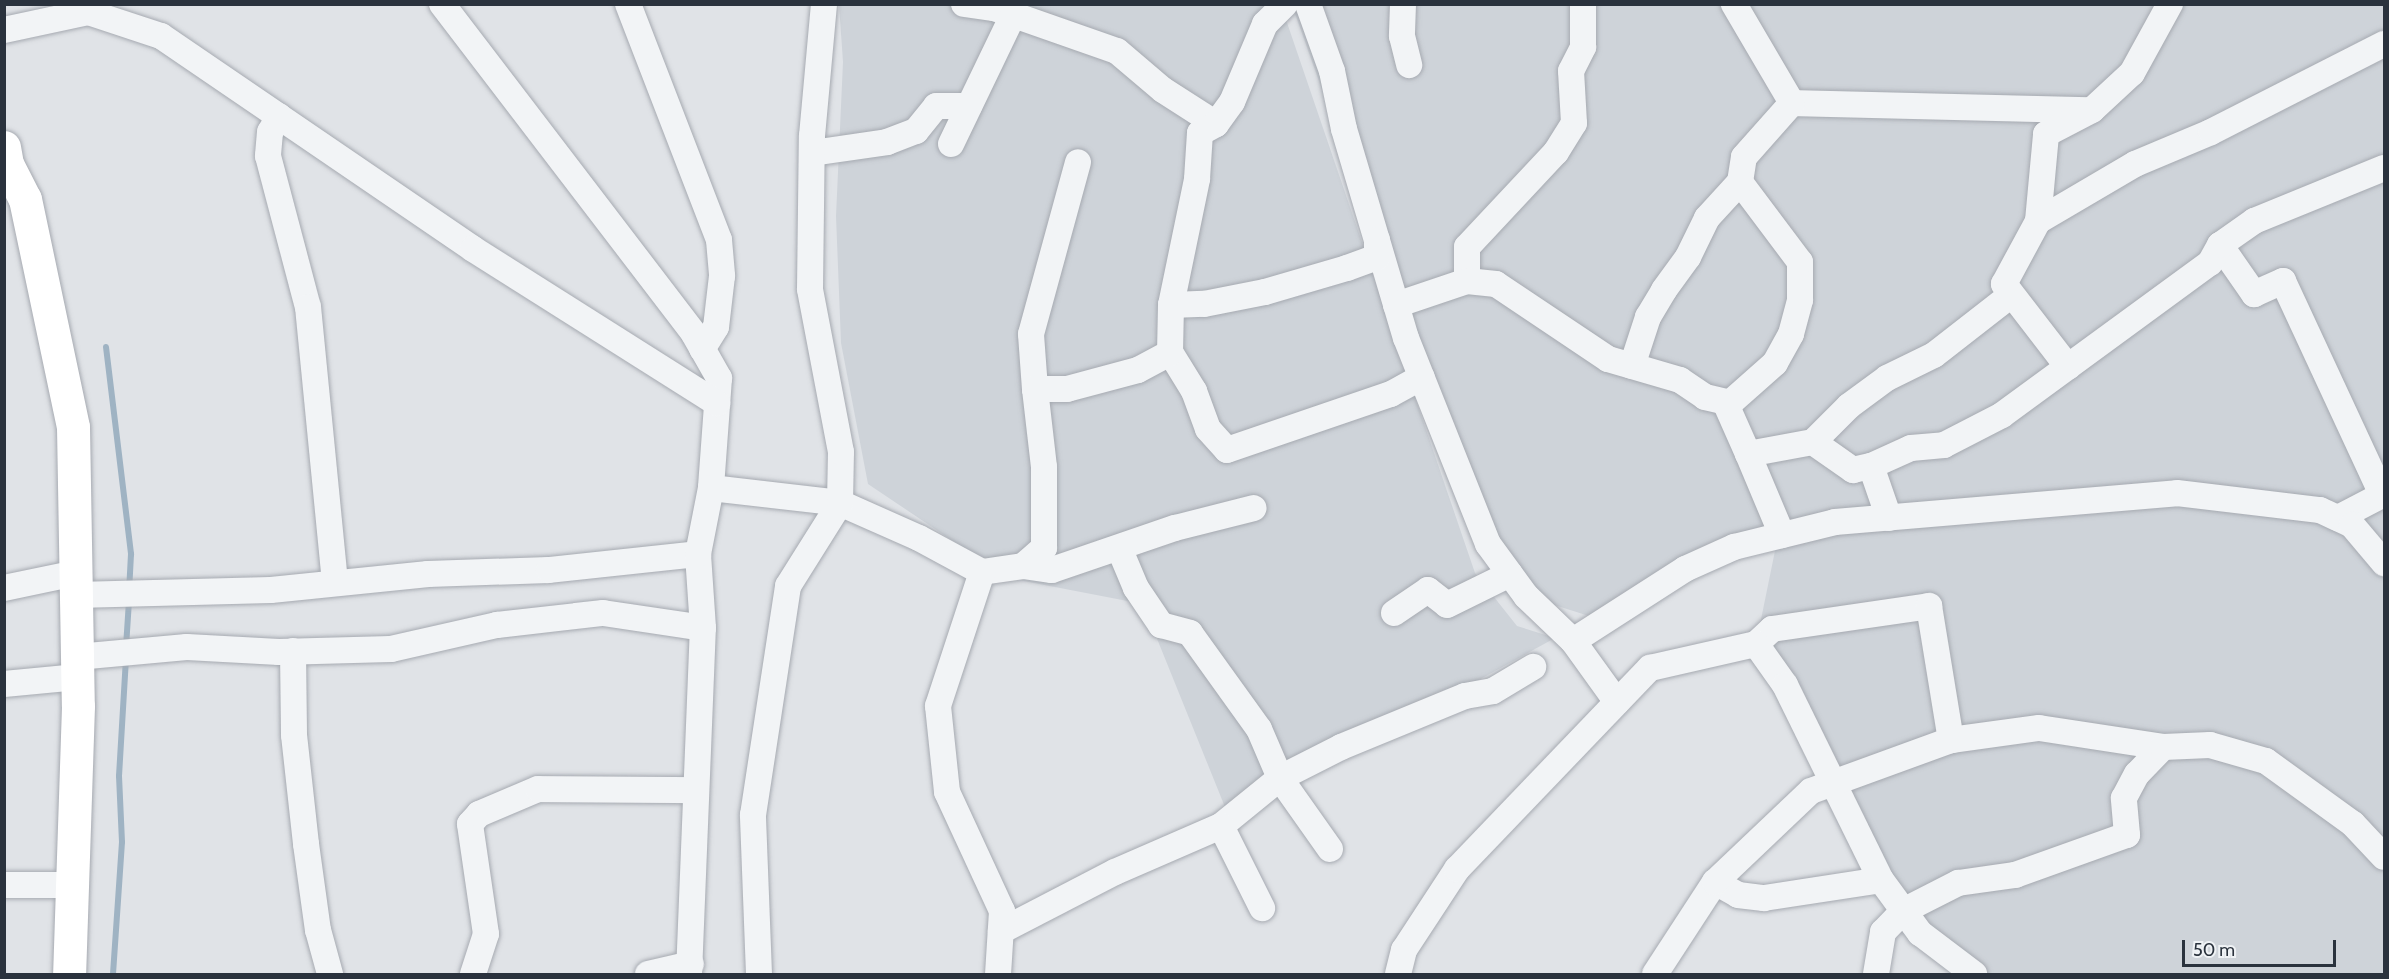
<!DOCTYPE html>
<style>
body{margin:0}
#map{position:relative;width:2389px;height:979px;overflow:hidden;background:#e0e3e7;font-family:Cabin,sans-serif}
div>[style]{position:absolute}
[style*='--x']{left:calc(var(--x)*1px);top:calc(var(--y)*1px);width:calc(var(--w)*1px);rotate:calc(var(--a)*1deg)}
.built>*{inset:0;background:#ced3d9}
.stream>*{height:6px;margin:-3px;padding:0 3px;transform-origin:3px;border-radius:3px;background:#9fb3c3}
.roads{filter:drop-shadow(0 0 2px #a6aab1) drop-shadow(0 0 2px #a6aab1)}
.minor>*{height:26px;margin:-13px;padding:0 13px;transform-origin:13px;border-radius:13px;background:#f2f4f6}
.major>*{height:33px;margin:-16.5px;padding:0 16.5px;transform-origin:16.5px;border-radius:16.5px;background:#fff}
span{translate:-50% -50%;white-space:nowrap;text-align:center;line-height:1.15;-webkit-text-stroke:4.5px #eff2f5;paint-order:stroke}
.frame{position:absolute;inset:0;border:6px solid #2a323d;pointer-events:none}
.scale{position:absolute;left:2182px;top:940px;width:154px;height:27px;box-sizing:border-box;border:3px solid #2a323d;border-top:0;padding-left:8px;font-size:18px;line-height:21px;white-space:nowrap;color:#2a323d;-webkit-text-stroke:4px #eff2f5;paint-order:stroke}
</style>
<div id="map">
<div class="built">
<i style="clip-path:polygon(839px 5px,1281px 5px,1475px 573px,1517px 626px,1555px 638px,1229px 817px,1143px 604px,1008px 578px,868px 484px,841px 343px,836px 216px,843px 62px)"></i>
<i style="clip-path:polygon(1292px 5px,2384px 5px,2384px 974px,1974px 974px,1920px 933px,1756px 644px,1778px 536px,1608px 622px,1526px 596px,1438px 417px)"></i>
</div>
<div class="stream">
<i style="--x:106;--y:347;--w:209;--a:83.1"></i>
<i style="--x:131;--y:554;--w:34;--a:93"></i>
<i style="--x:126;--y:647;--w:46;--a:-86.3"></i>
<i style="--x:113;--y:974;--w:132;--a:-86.1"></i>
<i style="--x:122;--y:842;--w:66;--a:-92.6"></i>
<i style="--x:119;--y:776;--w:118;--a:-86.6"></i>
</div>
<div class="roads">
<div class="minor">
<i style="--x:442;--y:4;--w:415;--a:52.6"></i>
<i style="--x:694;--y:334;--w:51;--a:60.4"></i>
<i style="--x:719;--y:378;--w:110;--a:94.2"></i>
<i style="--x:628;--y:4;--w:253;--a:68.9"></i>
<i style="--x:719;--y:240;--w:36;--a:85"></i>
<i style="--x:722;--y:276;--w:51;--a:96.7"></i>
<i style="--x:716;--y:327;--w:26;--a:122"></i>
<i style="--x:964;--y:4;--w:30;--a:8"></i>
<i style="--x:994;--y:8;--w:130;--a:19.3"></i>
<i style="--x:1117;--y:51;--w:60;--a:40.3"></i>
<i style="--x:1163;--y:90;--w:63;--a:32.7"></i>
<i style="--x:1308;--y:4;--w:71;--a:70.3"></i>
<i style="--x:1332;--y:71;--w:59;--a:78.3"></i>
<i style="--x:1344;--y:129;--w:218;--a:73.5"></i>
<i style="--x:1406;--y:338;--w:222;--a:68.3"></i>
<i style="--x:1488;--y:544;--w:64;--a:53.8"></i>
<i style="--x:1526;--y:596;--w:65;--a:43.8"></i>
<i style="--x:1573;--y:641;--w:75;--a:54.2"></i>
<i style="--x:1403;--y:4;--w:32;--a:92"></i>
<i style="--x:1402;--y:36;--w:30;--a:76"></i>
<i style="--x:4;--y:30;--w:86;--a:-12.1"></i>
<i style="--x:88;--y:12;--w:77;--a:18.2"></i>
<i style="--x:161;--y:36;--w:378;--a:34.3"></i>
<i style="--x:473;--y:249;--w:289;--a:32.3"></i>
<i style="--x:1792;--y:103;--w:294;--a:1.4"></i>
<i style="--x:279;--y:116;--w:18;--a:119"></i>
<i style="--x:270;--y:132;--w:24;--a:95"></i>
<i style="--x:268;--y:156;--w:156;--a:75.2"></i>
<i style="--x:308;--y:307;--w:277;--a:84.4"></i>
<i style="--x:951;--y:144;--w:143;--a:-64.3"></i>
<i style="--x:812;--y:153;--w:76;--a:-8.3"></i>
<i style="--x:887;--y:142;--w:31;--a:-21"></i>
<i style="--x:916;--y:131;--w:32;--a:-51"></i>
<i style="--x:936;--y:106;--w:33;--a:0"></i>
<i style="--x:2038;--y:221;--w:113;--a:-30.4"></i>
<i style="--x:2135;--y:164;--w:82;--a:-22.8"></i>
<i style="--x:2211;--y:132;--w:194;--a:-27"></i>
<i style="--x:2220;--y:245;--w:60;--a:55.2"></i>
<i style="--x:2254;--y:294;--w:32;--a:-24"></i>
<i style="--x:2283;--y:281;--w:235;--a:65.1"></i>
<i style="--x:1467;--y:281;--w:34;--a:-90"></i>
<i style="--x:1467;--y:247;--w:130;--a:-46.9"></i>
<i style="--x:1556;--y:152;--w:34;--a:-58"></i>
<i style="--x:1574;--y:123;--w:52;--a:-93.3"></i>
<i style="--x:1571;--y:71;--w:27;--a:-63"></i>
<i style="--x:1583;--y:47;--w:43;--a:-90"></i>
<i style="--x:1171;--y:305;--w:129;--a:-78.3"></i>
<i style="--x:1197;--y:179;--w:46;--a:-86.3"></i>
<i style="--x:1200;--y:133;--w:18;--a:-29"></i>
<i style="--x:1216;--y:124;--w:27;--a:-54"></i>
<i style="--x:1232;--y:102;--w:85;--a:-67.1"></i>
<i style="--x:1265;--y:24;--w:28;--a:-45"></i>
<i style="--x:1396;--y:305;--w:75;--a:-18.7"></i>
<i style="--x:1467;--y:281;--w:29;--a:6"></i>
<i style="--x:1496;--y:284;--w:135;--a:33.8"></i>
<i style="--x:1608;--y:359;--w:75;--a:16.3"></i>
<i style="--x:1680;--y:380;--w:30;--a:34"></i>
<i style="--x:1705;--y:397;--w:26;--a:13"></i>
<i style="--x:1730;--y:403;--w:60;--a:-41.6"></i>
<i style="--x:1775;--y:363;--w:33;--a:-61"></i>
<i style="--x:1791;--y:334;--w:35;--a:-75"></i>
<i style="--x:1800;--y:300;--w:38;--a:-90"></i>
<i style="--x:1800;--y:262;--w:100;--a:-126.9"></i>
<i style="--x:1740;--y:182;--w:25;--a:-81"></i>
<i style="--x:1744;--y:157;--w:72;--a:-48.4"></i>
<i style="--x:1792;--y:103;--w:115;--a:-120.4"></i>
<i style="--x:1170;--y:352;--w:46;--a:58.4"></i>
<i style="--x:1194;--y:391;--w:40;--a:69.8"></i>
<i style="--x:1208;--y:429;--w:28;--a:48"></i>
<i style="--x:1227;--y:450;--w:173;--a:-18.9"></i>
<i style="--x:1391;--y:394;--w:35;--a:-29"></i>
<i style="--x:1632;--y:366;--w:52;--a:-71.9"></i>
<i style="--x:1648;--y:317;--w:31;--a:-59"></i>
<i style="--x:1664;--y:290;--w:41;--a:-54"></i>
<i style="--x:1688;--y:257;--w:43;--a:-64"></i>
<i style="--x:1707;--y:218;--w:49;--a:-47.5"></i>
<i style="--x:2068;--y:367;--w:105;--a:-127.6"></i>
<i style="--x:2004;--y:284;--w:72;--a:-61.6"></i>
<i style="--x:2038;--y:221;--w:87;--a:-84.7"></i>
<i style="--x:2046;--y:134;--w:52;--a:-27.6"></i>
<i style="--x:2092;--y:110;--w:54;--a:-42.8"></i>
<i style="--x:2132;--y:73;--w:79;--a:-61.2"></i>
<i style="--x:1035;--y:389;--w:55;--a:-94.2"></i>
<i style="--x:1031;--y:334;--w:178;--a:-74.7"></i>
<i style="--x:1725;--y:402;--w:57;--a:66.1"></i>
<i style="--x:1748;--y:454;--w:66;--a:-10.5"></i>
<i style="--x:1813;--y:442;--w:49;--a:35"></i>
<i style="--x:1853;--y:470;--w:18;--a:-13"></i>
<i style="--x:1871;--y:466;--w:55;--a:70.9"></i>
<i style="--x:1813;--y:442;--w:51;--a:-45"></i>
<i style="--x:1849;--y:406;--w:47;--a:-36.4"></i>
<i style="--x:1887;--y:378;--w:52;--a:-26.1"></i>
<i style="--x:1934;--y:355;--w:98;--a:-37.9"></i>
<i style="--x:1748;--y:454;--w:88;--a:67.2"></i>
<i style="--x:1871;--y:466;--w:44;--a:-24.2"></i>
<i style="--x:1911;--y:448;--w:33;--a:-5"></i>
<i style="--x:1944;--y:445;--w:65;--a:-27.3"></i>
<i style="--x:2002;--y:415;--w:258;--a:-36.2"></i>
<i style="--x:2210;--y:263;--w:21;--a:-61"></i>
<i style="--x:2220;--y:245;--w:42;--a:-35.2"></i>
<i style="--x:2254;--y:221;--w:140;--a:-22.2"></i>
<i style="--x:2338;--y:518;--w:52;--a:-27.6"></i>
<i style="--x:1120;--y:550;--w:41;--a:67.2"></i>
<i style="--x:1136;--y:588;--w:45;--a:56"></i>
<i style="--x:1161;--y:625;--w:30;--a:15"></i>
<i style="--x:1190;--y:633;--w:118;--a:54.3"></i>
<i style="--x:1259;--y:729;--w:53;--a:66.8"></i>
<i style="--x:1280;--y:778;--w:76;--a:140.9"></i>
<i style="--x:1023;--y:566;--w:29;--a:8"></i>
<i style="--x:1052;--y:570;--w:130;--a:-18.9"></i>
<i style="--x:1175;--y:528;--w:81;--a:-14.2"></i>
<i style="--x:982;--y:572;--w:41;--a:-8.3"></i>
<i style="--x:1023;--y:566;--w:28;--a:-41"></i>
<i style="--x:1044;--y:548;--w:81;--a:-90"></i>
<i style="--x:1044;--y:467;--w:79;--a:-96.6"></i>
<i style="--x:1035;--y:389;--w:32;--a:0"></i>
<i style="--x:1067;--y:389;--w:73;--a:-15"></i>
<i style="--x:1138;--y:370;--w:36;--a:-28"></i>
<i style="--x:1170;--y:353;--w:48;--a:-88.8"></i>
<i style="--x:1171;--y:305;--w:33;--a:-2"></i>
<i style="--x:1204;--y:304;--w:62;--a:-11.1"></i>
<i style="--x:1265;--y:292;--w:85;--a:-16.3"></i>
<i style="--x:1347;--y:268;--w:32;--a:-20"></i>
<i style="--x:1377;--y:257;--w:17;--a:-90"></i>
<i style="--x:4;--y:588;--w:74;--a:-11.8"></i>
<i style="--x:76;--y:595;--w:195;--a:-1.5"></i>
<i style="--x:271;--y:590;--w:158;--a:-5.8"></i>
<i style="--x:428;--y:574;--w:121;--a:-1.9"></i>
<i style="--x:549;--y:570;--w:150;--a:-6.1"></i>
<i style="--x:1394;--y:613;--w:41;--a:-34.1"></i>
<i style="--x:1428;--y:590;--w:24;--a:38"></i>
<i style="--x:1447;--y:605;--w:70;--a:-26.2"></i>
<i style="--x:1573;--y:641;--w:133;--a:-32.7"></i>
<i style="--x:1685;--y:569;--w:54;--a:-24.2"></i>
<i style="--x:1734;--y:547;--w:104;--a:-13.9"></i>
<i style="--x:1835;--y:522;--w:343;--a:-4.8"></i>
<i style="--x:2177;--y:493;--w:144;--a:6.8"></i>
<i style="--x:2320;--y:510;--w:35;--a:25"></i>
<i style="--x:2352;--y:525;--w:50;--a:49.9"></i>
<i style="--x:1756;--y:644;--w:22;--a:-43"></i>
<i style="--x:1772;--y:629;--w:159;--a:-8.3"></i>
<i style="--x:1929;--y:606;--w:136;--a:80.7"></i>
<i style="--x:293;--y:651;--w:84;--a:89.3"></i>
<i style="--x:294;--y:735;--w:110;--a:83.7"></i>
<i style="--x:306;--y:844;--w:87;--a:82.1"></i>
<i style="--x:318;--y:930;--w:46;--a:74.7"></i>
<i style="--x:77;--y:657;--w:110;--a:-5.2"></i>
<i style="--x:187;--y:647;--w:92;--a:3.1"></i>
<i style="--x:279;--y:652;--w:112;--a:-1.5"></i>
<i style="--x:391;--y:649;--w:109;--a:-12.8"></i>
<i style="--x:497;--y:625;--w:107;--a:-6.5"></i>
<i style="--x:603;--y:613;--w:101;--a:8.5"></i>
<i style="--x:4;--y:684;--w:74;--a:-5.4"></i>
<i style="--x:1330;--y:849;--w:87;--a:-125.2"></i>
<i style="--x:1280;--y:778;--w:68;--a:-26.9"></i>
<i style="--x:1341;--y:747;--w:134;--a:-22.4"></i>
<i style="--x:1465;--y:696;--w:28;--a:-10"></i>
<i style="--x:1493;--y:691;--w:47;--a:-31"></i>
<i style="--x:1715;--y:882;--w:26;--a:29"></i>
<i style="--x:1738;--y:895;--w:26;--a:7"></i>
<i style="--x:1764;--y:898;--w:118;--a:-8.7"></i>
<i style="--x:4;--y:885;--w:68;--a:0"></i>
<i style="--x:1001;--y:931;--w:128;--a:-27.4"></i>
<i style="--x:1115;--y:872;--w:116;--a:-23.5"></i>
<i style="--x:1221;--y:826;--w:92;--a:63.4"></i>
<i style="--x:473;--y:974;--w:42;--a:-72"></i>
<i style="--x:486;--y:934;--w:111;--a:-98.3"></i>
<i style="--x:470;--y:824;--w:13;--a:-48"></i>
<i style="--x:479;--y:814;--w:64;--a:-23"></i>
<i style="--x:538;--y:789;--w:158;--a:0.4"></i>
<i style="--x:648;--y:974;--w:44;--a:-13.1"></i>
<i style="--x:689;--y:974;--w:346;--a:-87.7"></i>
<i style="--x:703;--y:628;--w:74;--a:-93.9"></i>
<i style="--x:698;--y:554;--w:67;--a:-78.9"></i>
<i style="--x:711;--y:488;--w:130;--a:6.6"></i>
<i style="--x:840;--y:503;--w:86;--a:23.9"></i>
<i style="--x:919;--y:538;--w:72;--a:28.4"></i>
<i style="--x:982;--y:572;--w:141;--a:108.2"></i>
<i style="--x:938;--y:706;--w:86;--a:84"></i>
<i style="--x:947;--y:792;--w:131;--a:65.2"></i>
<i style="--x:1002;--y:911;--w:63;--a:93.6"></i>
<i style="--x:759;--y:974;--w:159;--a:-92.2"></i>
<i style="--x:753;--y:815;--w:232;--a:-81.3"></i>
<i style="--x:788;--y:586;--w:98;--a:-57.9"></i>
<i style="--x:840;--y:503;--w:51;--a:-88.9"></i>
<i style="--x:841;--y:452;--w:166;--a:-100.8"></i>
<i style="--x:810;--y:289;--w:153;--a:-89.3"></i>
<i style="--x:812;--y:136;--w:133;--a:-84.8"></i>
<i style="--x:1398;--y:974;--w:25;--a:-76"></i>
<i style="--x:1404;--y:950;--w:97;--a:-56.8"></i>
<i style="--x:1457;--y:869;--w:279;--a:-46.2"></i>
<i style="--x:1650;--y:668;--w:109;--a:-12.8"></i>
<i style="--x:1756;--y:644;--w:50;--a:54.7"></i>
<i style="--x:1785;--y:685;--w:217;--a:63.8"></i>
<i style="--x:1881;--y:880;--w:66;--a:53.7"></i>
<i style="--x:1920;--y:933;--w:68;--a:37.2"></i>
<i style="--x:1655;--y:974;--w:110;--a:-56.9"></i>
<i style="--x:1715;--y:882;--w:132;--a:-43.5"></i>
<i style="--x:1811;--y:791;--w:149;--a:-20"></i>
<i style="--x:1951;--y:740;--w:89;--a:-7.8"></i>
<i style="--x:2039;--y:728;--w:125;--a:8.7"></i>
<i style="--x:1876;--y:974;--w:43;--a:-80.5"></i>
<i style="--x:1883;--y:932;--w:29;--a:-46"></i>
<i style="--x:1903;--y:911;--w:62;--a:-27"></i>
<i style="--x:1958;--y:883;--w:58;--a:-8"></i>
<i style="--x:2015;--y:875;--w:119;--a:-19.7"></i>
<i style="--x:2127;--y:835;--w:37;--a:-95"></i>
<i style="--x:2124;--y:798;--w:27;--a:-62"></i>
<i style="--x:2137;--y:774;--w:37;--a:-46"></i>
<i style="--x:2163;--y:747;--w:47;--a:-2.4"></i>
<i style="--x:2210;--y:745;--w:58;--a:15.9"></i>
<i style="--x:2266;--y:761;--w:107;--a:35.9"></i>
<i style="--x:2353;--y:824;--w:45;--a:46.8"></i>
</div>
<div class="major">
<i style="--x:4;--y:147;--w:17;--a:80"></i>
<i style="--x:7;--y:164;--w:39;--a:63"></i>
<i style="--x:25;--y:199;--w:233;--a:78.1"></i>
<i style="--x:73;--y:427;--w:279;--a:89"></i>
<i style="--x:78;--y:706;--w:268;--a:91.9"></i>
</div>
</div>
<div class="frame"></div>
<div class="scale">50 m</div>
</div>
